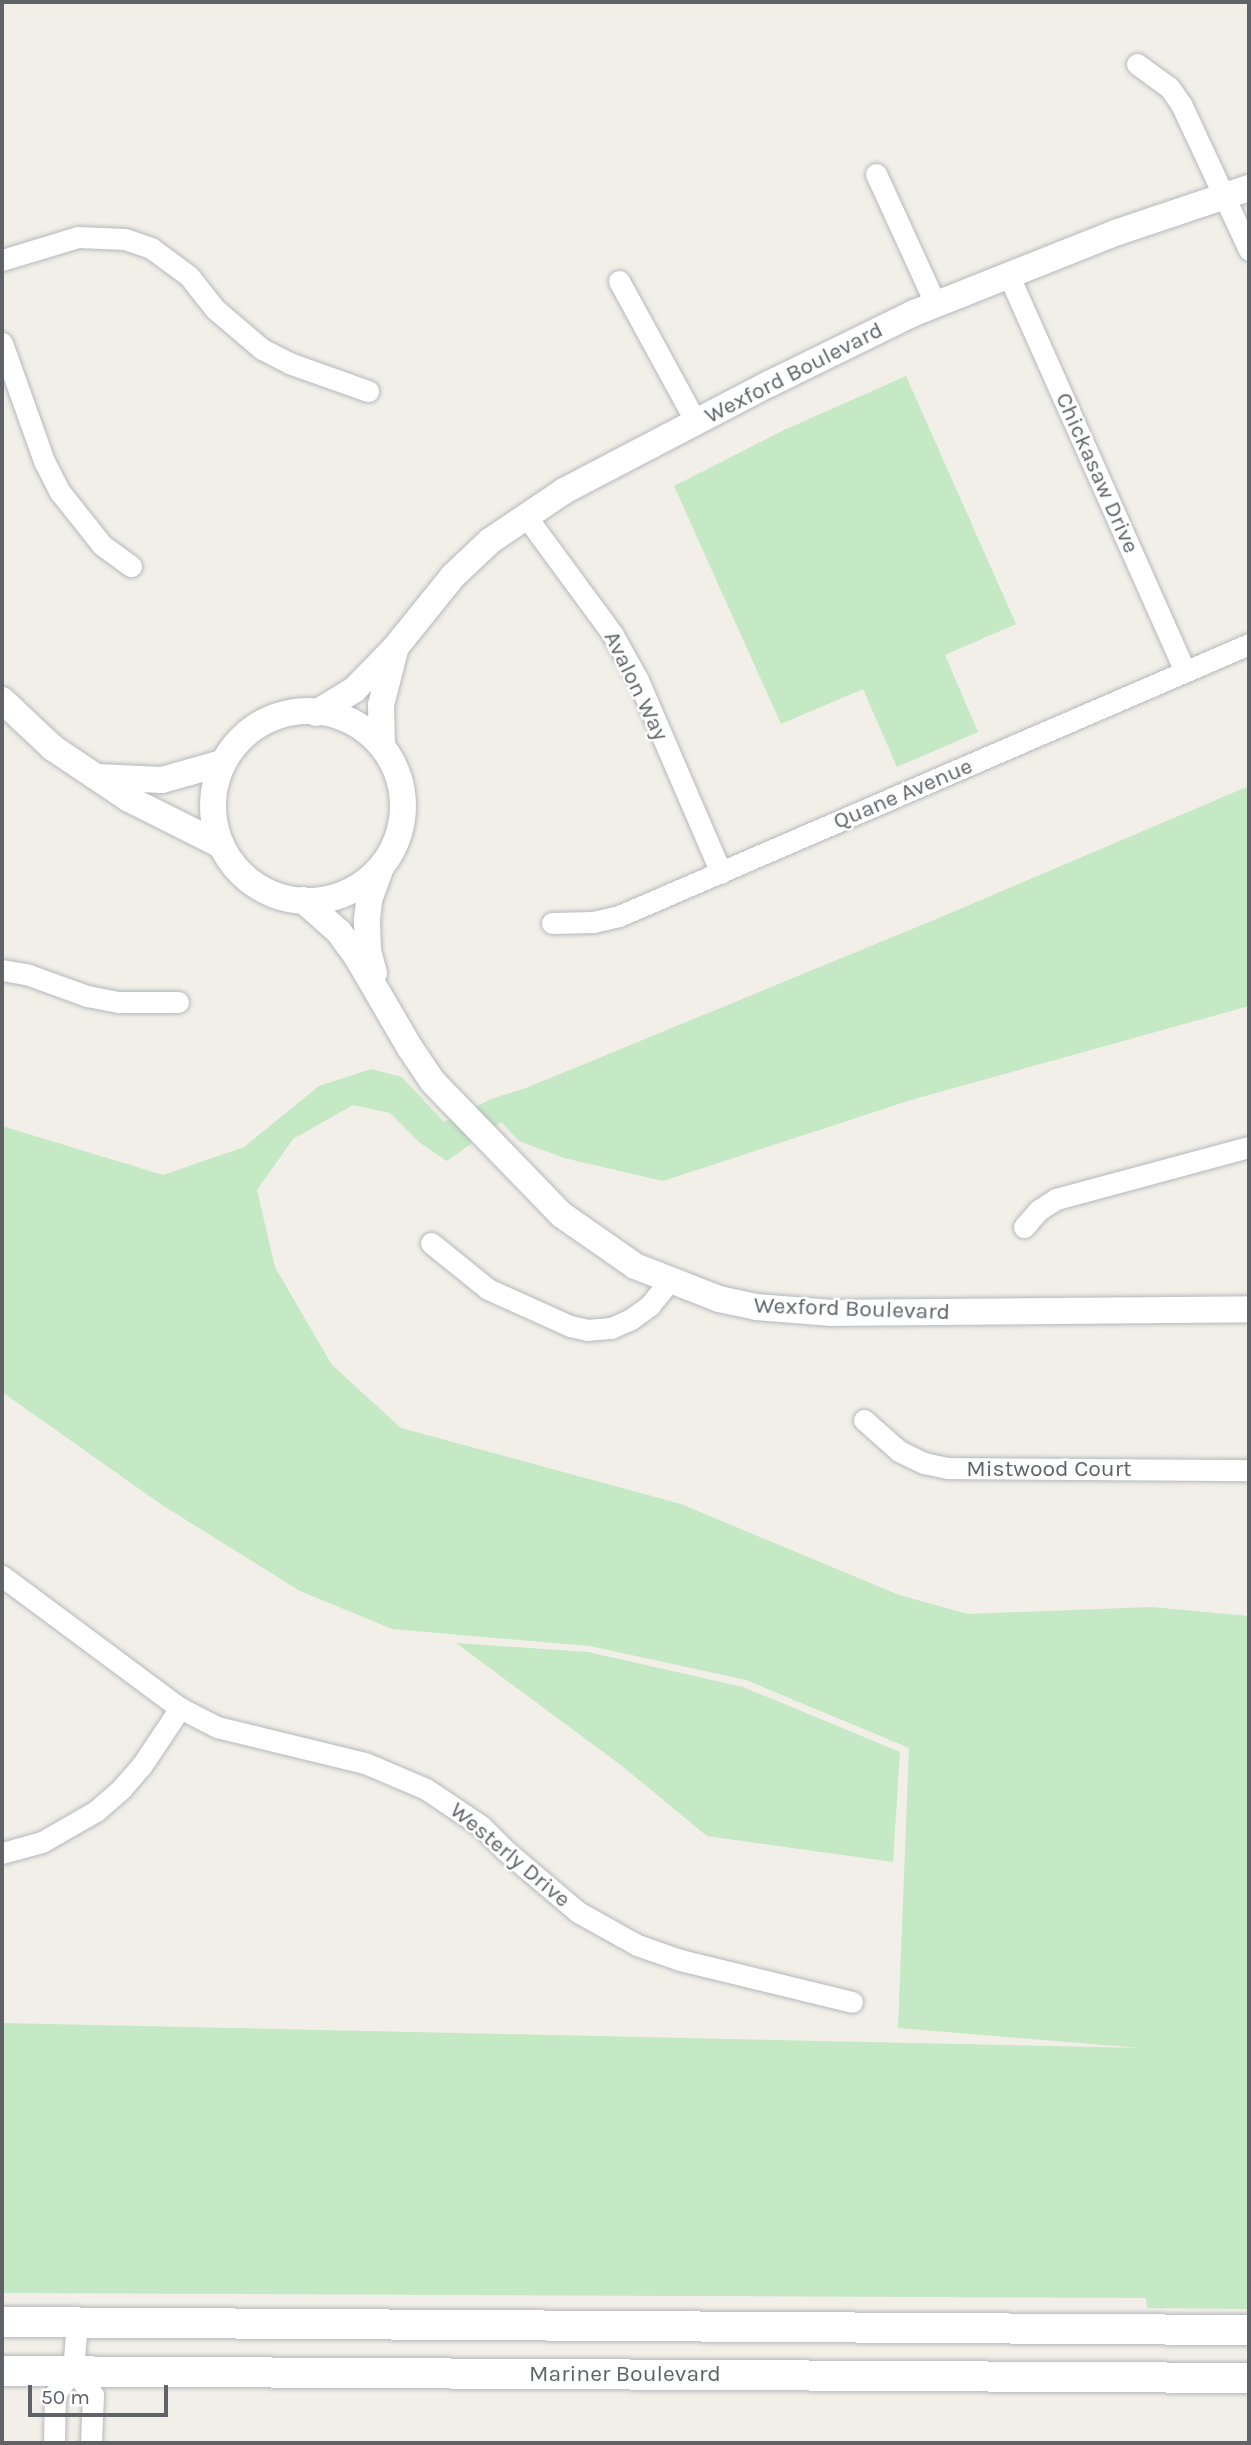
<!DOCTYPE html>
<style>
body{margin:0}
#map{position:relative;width:1251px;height:2445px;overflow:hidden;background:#f1efe8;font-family:Karla,sans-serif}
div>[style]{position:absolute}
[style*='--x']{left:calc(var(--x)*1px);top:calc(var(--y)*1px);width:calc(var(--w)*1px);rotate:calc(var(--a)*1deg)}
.green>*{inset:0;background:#c5e8c5}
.roads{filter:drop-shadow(0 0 2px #b5b8bc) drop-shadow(0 0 2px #b5b8bc)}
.minor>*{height:21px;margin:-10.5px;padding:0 10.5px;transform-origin:10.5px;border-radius:10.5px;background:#fff}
.tertiary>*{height:26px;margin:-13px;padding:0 13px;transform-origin:13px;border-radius:13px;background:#fff}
.tertiary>.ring{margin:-13px;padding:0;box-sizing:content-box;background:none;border:26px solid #fff;border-radius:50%}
.secondary>*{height:30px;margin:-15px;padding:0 15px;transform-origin:15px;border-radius:15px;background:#fff}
span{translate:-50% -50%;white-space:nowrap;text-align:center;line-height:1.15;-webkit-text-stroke:5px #fff;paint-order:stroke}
.street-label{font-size:23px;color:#5f6368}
.frame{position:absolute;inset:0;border:4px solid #5f6368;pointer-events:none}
.scale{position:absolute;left:28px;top:2385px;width:140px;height:32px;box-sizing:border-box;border:4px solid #5f6368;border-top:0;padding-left:9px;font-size:21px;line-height:24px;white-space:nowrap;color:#5f6368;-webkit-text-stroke:5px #fff;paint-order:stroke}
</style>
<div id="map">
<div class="green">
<i style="clip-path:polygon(906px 376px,1016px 624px,945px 655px,978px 732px,897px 767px,863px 689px,781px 724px,674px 486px,782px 431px)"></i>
<i style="clip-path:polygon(1249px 786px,1249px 1006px,914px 1099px,663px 1181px,564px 1158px,519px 1141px,501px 1122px,447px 1161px,420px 1143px,390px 1113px,353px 1105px,293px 1139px,257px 1190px,275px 1267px,332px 1365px,401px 1428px,681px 1504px,899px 1595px,968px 1614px,1151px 1607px,1249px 1616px,1249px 2309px,1147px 2308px,1146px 2298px,2px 2293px,2px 2023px,1140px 2048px,898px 2028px,909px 1748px,746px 1680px,590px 1646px,392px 1629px,300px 1591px,162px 1505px,2px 1392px,2px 1126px,163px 1175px,244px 1147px,319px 1086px,371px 1069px,402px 1077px,444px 1122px,491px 1099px,526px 1088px,934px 920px)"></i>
<i style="clip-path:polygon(456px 1643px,588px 1652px,743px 1687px,900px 1752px,893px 1862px,707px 1836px,622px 1766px)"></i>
</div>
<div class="roads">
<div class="minor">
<i style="--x:1137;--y:64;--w:39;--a:36"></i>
<i style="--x:1169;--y:87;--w:21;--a:55"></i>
<i style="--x:1181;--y:104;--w:161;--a:65"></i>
<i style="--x:876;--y:174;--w:144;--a:65.4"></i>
<i style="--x:2;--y:260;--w:79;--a:-16.8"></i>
<i style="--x:78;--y:237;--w:47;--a:2.4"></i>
<i style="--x:125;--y:239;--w:28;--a:19"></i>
<i style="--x:151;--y:248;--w:47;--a:36.4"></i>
<i style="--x:189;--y:276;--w:42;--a:51.8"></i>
<i style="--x:215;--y:309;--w:62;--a:40.4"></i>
<i style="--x:262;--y:349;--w:30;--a:27"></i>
<i style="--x:289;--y:363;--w:84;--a:19.5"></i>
<i style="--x:1009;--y:276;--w:432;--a:66"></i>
<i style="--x:619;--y:281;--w:161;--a:61.4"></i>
<i style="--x:2;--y:343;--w:125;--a:70.4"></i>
<i style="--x:44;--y:461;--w:35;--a:63"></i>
<i style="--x:60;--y:492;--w:68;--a:51.6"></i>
<i style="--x:102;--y:545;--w:36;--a:36"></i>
<i style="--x:525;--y:515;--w:149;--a:53.7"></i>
<i style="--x:613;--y:635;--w:51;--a:60.9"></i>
<i style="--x:638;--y:680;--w:210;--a:66.7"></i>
<i style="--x:552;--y:923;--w:41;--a:-1.4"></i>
<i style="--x:593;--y:922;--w:27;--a:-13"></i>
<i style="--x:619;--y:916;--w:686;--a:-23.35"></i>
<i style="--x:2;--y:970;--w:27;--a:10"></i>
<i style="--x:29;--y:975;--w:62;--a:19.9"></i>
<i style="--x:87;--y:996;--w:33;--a:11"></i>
<i style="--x:119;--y:1002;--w:59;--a:0"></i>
<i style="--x:1024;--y:1227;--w:23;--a:-49"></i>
<i style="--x:1039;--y:1210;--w:20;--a:-33"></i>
<i style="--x:1056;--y:1199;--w:200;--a:-15.1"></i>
<i style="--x:431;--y:1243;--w:73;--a:38.9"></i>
<i style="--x:488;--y:1289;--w:90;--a:24.3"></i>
<i style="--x:570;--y:1326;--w:17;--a:13"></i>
<i style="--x:587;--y:1330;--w:24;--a:-5"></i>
<i style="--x:611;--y:1328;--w:22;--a:-24"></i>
<i style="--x:631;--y:1319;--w:24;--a:-36"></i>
<i style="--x:650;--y:1305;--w:32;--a:-51"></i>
<i style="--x:864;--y:1420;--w:47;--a:41.5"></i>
<i style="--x:899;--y:1451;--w:28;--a:26"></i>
<i style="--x:924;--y:1463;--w:24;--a:12"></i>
<i style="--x:947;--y:1468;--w:302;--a:0.4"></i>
<i style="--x:2;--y:1576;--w:222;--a:36.6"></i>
<i style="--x:180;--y:1708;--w:42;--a:27.2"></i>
<i style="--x:217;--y:1727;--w:152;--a:13.7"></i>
<i style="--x:365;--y:1763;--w:66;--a:23.1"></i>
<i style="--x:426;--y:1789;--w:66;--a:33.9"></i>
<i style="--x:481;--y:1826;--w:35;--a:45"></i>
<i style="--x:506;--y:1851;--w:94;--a:40.3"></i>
<i style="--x:578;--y:1912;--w:68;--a:29.2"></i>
<i style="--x:637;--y:1945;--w:46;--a:19.2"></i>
<i style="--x:680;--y:1960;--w:177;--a:13.7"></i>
<i style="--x:2;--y:1853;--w:41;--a:-15.4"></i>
<i style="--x:42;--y:1842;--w:62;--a:-29.9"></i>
<i style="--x:96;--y:1811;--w:35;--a:-41"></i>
<i style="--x:122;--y:1788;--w:30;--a:-49"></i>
<i style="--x:142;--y:1765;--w:69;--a:-56.3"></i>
<i style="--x:73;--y:2370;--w:32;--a:51"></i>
<i style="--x:93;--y:2395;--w:48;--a:92.4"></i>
<i style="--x:54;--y:2443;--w:49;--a:-88.8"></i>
<i style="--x:55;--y:2394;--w:30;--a:-53"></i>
<i style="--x:73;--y:2370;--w:48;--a:-85.2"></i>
</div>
<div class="tertiary">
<i style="--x:2;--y:700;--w:70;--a:43.3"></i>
<i style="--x:53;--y:748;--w:92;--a:33.9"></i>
<i style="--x:129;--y:799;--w:103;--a:26.6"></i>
<i class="ring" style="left:213px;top:711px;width:164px;height:164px"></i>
<i style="--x:316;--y:713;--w:44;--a:-31.2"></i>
<i style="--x:354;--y:690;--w:59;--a:-45.7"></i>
<i style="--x:395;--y:648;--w:92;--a:-51.1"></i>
<i style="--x:453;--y:576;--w:51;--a:-43.4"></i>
<i style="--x:490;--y:541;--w:89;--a:-34"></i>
<i style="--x:564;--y:491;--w:233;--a:-27.6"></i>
<i style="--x:771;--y:383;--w:159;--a:-26.1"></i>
<i style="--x:914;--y:313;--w:219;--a:-21.7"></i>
<i style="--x:1118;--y:232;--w:138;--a:-18.6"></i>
<i style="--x:382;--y:745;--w:40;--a:-91.4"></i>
<i style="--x:381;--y:705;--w:57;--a:-75.7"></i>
<i style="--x:97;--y:777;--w:65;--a:2.6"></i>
<i style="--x:162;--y:780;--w:62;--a:-15.8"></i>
<i style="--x:303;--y:900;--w:48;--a:41.6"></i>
<i style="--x:339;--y:932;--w:31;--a:54"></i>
<i style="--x:357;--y:957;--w:105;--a:59.8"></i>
<i style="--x:410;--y:1048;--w:41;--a:55.9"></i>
<i style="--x:433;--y:1082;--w:185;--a:45.9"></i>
<i style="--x:562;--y:1215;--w:89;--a:34.9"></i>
<i style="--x:635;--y:1266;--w:90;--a:21.4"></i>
<i style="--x:719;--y:1299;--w:38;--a:12"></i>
<i style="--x:756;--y:1307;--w:76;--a:4.5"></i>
<i style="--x:832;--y:1313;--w:417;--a:-0.5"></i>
<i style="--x:374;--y:973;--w:23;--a:-105"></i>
<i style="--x:368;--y:951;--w:31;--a:-92"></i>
<i style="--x:367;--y:920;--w:20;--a:-84"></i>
<i style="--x:369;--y:900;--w:33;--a:-70"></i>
</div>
<div class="secondary">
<i style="--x:2;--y:2322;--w:1247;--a:0.37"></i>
<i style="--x:2;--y:2371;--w:1247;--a:0.32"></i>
</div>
</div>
<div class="street-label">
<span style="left:794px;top:373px;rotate:-27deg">Wexford Boulevard</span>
<span style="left:1097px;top:473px;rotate:66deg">Chickasaw Drive</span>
<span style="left:636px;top:686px;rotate:64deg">Avalon Way</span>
<span style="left:903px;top:794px;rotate:-23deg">Quane Avenue</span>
<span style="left:852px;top:1309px;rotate:2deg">Wexford Boulevard</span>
<span style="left:1049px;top:1469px">Mistwood Court</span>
<span style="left:510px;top:1855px;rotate:40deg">Westerly Drive</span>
<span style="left:625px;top:2374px">Mariner Boulevard</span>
</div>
<div class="frame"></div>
<div class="scale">50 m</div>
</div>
